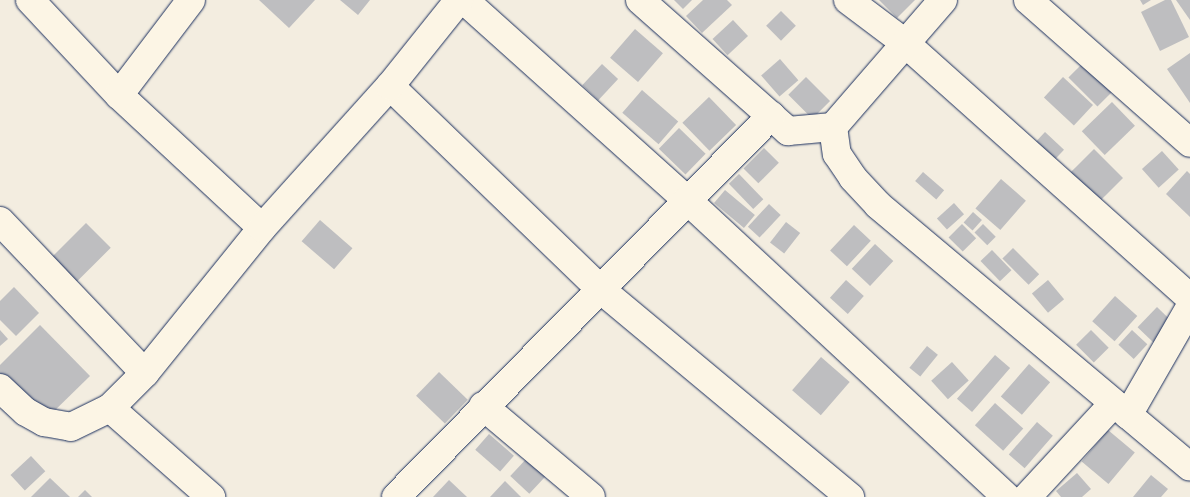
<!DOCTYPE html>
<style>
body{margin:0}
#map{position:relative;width:1190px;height:497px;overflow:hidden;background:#f3ede0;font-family:Mynerve,sans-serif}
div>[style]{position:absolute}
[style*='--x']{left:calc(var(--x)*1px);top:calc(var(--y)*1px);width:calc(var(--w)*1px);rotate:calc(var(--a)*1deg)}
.building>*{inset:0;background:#bebec0;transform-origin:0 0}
.roads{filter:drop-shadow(0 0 1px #1b2f5e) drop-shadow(0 0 1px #1b2f5e)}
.minor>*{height:28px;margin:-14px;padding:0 14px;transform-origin:14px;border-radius:14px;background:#fcf5e5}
span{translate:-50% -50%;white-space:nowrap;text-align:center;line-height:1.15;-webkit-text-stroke:4.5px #fcf5e5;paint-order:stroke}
</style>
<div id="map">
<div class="building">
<i style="clip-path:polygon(259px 0,315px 0,289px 28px)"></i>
<i style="clip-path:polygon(340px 0,370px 0,358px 15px)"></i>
<i style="clip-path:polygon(674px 0,692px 0,683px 9px)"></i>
<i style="clip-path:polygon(703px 0,727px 0,732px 5px,702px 33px,686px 16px)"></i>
<i style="clip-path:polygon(879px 0,915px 0,897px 18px)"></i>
<i style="clip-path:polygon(1140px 0,1151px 0,1143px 5px)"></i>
<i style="clip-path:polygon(1165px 0,1171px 0,1189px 37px,1160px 51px,1141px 12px)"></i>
<i style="clip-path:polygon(1176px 0,1190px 0,1190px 20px)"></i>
<i style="left:781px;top:11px;width:21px;height:21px;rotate:45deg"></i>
<i style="left:733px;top:20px;width:22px;height:28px;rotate:47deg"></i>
<i style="left:635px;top:29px;width:37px;height:38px;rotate:41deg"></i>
<i style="clip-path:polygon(1190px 53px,1190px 103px,1167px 69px)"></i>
<i style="left:780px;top:59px;width:28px;height:25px;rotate:49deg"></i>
<i style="left:1084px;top:62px;width:41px;height:22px;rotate:45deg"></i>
<i style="left:602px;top:64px;width:22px;height:29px;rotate:43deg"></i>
<i style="left:806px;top:77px;width:34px;height:25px;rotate:45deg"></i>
<i style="left:1063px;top:77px;width:41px;height:28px;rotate:43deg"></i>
<i style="left:642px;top:90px;width:48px;height:30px;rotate:41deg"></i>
<i style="left:709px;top:97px;width:39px;height:37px;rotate:46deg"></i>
<i style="left:1112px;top:102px;width:33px;height:42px;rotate:46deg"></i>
<i style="left:679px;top:128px;width:37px;height:29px;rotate:44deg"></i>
<i style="left:1045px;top:132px;width:26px;height:21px;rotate:43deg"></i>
<i style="left:764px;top:148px;width:21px;height:29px;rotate:45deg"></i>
<i style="left:1094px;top:149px;width:41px;height:40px;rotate:45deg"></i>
<i style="left:1162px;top:151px;width:25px;height:27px;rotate:48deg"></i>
<i style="clip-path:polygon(1187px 171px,1190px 174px,1190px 217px,1166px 194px)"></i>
<i style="left:923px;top:172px;width:28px;height:12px;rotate:41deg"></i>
<i style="left:739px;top:174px;width:35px;height:14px;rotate:46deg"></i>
<i style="left:1001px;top:179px;width:33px;height:39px;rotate:41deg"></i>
<i style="left:725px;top:190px;width:39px;height:17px;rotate:40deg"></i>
<i style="left:954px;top:203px;width:15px;height:23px;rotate:48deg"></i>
<i style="left:769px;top:204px;width:16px;height:31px;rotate:43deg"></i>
<i style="left:973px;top:212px;width:12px;height:14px;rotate:42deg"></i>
<i style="left:320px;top:220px;width:43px;height:28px;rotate:41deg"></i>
<i style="left:786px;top:222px;width:18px;height:26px;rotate:38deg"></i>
<i style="left:86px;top:223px;width:35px;height:57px;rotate:45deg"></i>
<i style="left:962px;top:224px;width:20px;height:19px;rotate:45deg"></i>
<i style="left:983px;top:224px;width:18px;height:12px;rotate:45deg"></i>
<i style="left:854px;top:225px;width:23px;height:35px;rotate:43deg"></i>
<i style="left:875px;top:244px;width:25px;height:34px;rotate:43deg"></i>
<i style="left:1013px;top:248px;width:37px;height:15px;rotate:45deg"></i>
<i style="left:992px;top:250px;width:28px;height:16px;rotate:46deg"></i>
<i style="left:846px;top:280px;width:24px;height:24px;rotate:42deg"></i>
<i style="left:1048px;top:280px;width:25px;height:21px;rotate:50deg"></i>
<i style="clip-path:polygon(14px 287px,39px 313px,16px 336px,0 320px,0 301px)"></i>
<i style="left:1115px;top:296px;width:30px;height:34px;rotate:42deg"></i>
<i style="left:1157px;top:307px;width:29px;height:28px;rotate:44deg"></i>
<i style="clip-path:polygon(40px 325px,90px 376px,45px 420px,0 373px,0 365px)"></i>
<i style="clip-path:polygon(0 330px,8px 339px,0 346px)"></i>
<i style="left:1091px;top:330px;width:25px;height:21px;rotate:45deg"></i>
<i style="left:1132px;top:330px;width:21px;height:20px;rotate:43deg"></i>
<i style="left:927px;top:346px;width:14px;height:28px;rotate:39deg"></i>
<i style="left:995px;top:355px;width:20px;height:58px;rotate:41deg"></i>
<i style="left:821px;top:357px;width:38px;height:44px;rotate:41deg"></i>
<i style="left:952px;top:362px;width:25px;height:28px;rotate:48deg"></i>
<i style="left:1029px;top:364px;width:28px;height:43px;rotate:41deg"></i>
<i style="left:439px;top:372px;width:40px;height:33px;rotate:44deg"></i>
<i style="left:995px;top:403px;width:38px;height:30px;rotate:42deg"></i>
<i style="left:1037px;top:422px;width:21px;height:43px;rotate:41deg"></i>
<i style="left:1108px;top:430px;width:35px;height:41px;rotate:40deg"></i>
<i style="left:489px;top:434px;width:33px;height:21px;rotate:41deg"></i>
<i style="left:31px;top:456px;width:21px;height:28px;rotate:47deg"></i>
<i style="left:528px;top:457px;width:26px;height:26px;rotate:43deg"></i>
<i style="clip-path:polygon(1077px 473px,1091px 489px,1082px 497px,1061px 497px,1056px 491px)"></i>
<i style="clip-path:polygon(1151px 475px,1168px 489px,1161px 497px,1133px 497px)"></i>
<i style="clip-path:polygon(50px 478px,70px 497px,31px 497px)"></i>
<i style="clip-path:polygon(449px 480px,467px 497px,433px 497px)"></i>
<i style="clip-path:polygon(505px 481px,521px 497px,490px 497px)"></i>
<i style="clip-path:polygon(85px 490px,92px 497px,78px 497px)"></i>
</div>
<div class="roads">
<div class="minor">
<i style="--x:30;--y:0;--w:130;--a:46.9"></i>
<i style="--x:119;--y:95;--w:195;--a:42.9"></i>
<i style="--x:464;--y:0;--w:300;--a:41.9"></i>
<i style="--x:687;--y:200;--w:437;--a:42.9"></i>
<i style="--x:640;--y:0;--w:198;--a:41.5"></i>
<i style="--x:788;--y:131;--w:45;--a:-5.1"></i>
<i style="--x:848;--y:0;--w:71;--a:37"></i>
<i style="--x:905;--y:43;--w:382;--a:41.8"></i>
<i style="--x:943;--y:0;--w:168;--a:130.9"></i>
<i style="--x:833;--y:127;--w:27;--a:82"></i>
<i style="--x:837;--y:154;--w:29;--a:56"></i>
<i style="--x:853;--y:178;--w:37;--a:47"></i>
<i style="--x:878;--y:205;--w:407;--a:40"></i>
<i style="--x:1028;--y:0;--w:216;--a:41.4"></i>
<i style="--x:390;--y:86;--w:291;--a:44"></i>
<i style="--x:599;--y:288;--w:327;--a:39.8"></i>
<i style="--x:119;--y:95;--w:119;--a:-52.8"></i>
<i style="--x:0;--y:221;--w:210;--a:46.4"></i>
<i style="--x:0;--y:388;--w:35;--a:43"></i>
<i style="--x:26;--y:412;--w:21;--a:29"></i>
<i style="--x:44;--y:422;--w:27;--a:10"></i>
<i style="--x:71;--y:427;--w:43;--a:-26"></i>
<i style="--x:110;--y:408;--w:49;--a:-45"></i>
<i style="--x:145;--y:373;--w:186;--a:-51.1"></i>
<i style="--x:262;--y:228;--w:191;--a:-48"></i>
<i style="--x:390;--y:86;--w:110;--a:-51.3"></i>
<i style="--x:483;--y:406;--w:141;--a:40.1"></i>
<i style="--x:110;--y:408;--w:135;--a:41.4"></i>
<i style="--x:1128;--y:415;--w:125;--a:-60.1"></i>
<i style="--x:396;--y:497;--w:535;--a:-45.45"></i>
<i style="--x:1027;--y:497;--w:127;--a:-47.2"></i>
</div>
</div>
</div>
